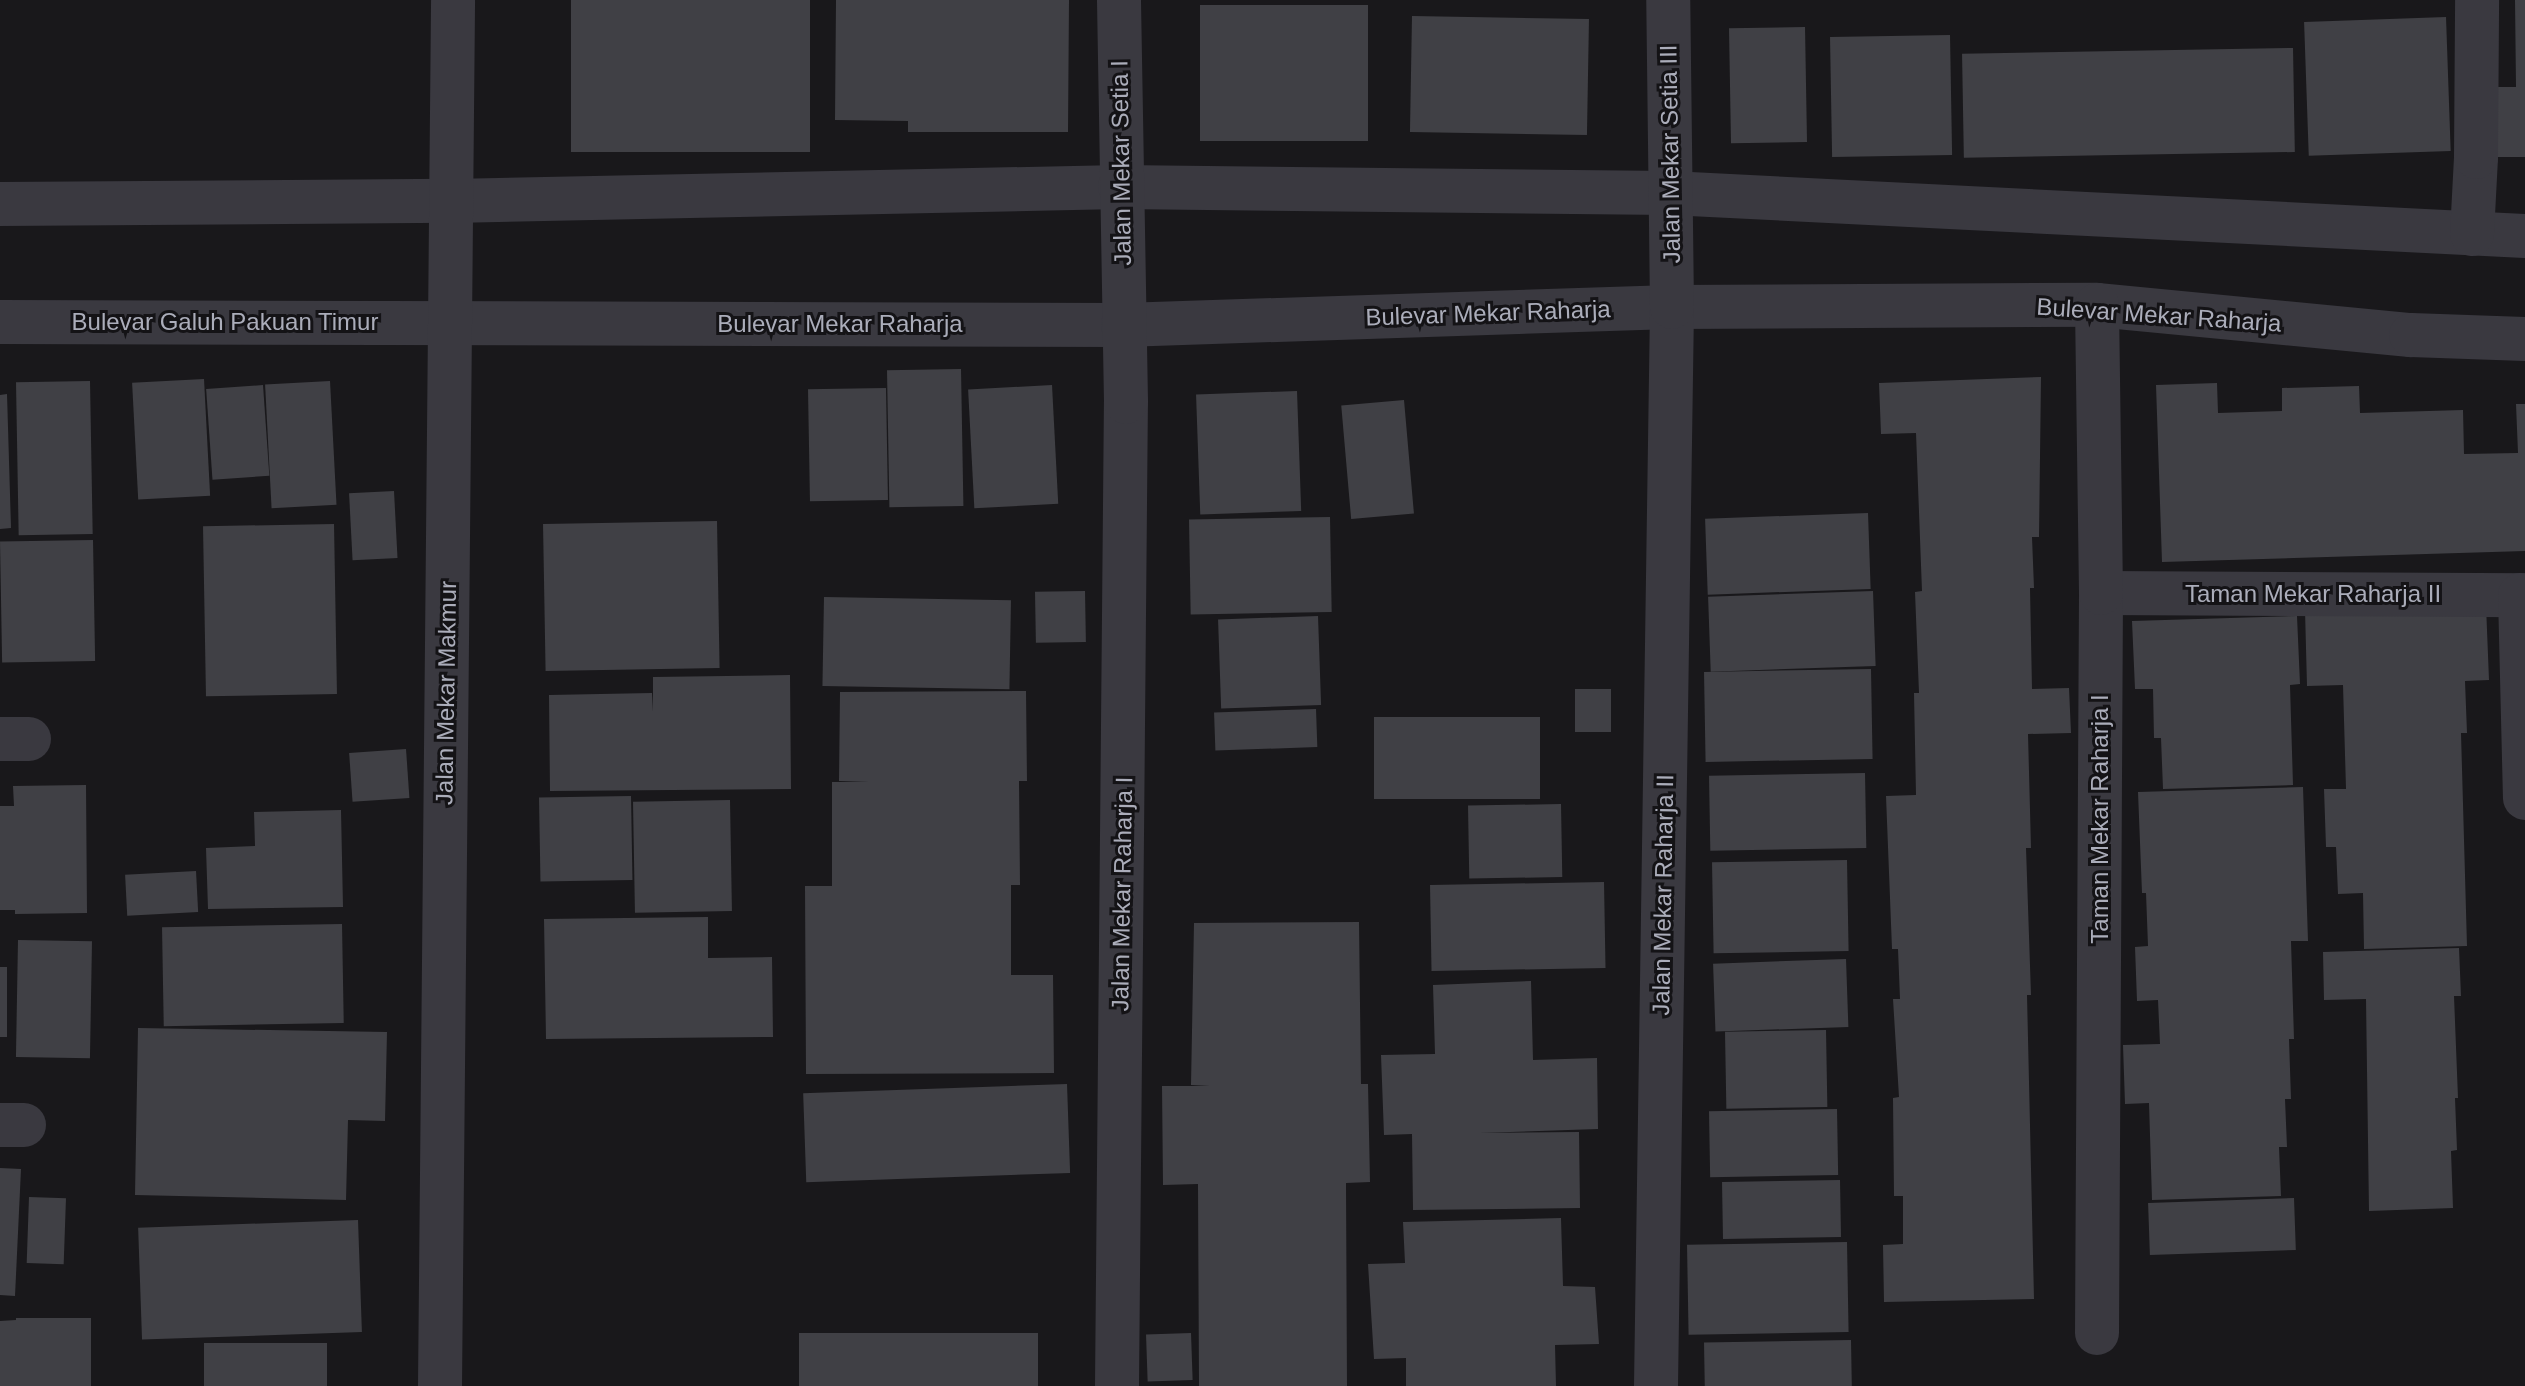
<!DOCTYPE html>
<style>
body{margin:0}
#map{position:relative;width:2525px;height:1386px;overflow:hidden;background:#19181b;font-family:Helvetica,sans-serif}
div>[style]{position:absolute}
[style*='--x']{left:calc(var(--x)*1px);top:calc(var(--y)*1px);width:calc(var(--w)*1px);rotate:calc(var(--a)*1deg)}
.building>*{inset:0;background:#404045;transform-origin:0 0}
.street>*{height:44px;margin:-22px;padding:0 22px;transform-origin:22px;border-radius:22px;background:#3a3940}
span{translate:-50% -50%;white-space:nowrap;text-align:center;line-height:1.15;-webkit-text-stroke:6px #141316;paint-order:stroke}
.street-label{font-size:24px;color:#abadba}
</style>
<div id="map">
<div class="building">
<i style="left:571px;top:0;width:239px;height:152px"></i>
<i style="clip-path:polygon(836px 0,1069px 0,1068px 132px,908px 132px,908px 121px,835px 120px)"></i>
<i style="clip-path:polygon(2515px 0,2525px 0,2525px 157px,2493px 157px,2493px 87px,2516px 87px)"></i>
<i style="left:1200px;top:5px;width:168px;height:136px"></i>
<i style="left:1412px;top:16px;width:177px;height:116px;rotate:1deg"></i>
<i style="left:2446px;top:17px;width:134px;height:142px;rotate:88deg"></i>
<i style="left:1805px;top:27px;width:115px;height:76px;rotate:89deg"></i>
<i style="left:1950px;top:35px;width:120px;height:120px;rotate:89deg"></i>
<i style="left:2293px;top:48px;width:104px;height:331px;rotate:89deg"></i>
<i style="left:961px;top:369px;width:137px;height:74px;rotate:89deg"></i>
<i style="clip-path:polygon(2041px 377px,2039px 537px,2032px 537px,2034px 588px,2030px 588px,2032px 689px,2069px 688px,2071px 733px,2028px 734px,2031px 848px,2026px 848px,2031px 995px,2027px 995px,2034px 1299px,1884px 1302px,1883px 1245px,1903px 1244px,1903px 1196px,1894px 1196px,1893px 1098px,1899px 1097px,1893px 999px,1900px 999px,1898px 949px,1892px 949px,1886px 796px,1916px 795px,1914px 693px,1919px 693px,1915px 592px,1922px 591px,1916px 433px,1881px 434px,1879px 383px)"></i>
<i style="left:204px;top:379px;width:117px;height:72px;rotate:87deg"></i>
<i style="left:90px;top:381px;width:153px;height:74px;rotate:89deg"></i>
<i style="left:330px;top:381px;width:124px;height:65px;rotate:87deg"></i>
<i style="clip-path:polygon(2217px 383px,2218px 413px,2282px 411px,2282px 388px,2359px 386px,2360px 413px,2463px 410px,2464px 454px,2518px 453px,2516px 404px,2525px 404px,2525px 551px,2162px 562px,2156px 385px)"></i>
<i style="left:263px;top:385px;width:91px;height:57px;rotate:86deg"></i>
<i style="left:1052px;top:385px;width:119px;height:84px;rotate:87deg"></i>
<i style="left:886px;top:388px;width:112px;height:78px;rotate:89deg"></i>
<i style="left:1297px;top:391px;width:120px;height:101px;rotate:88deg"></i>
<i style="clip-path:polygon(7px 394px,11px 528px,0 529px,0 395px)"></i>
<i style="left:1404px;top:400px;width:114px;height:63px;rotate:85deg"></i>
<i style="left:394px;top:491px;width:67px;height:45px;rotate:87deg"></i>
<i style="left:1868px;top:513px;width:76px;height:163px;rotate:88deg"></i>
<i style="left:1330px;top:517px;width:95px;height:141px;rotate:89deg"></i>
<i style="left:717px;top:521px;width:147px;height:174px;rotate:89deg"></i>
<i style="left:334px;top:524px;width:170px;height:131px;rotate:89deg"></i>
<i style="left:93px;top:540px;width:121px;height:93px;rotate:89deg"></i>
<i style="left:1085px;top:591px;width:51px;height:50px;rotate:89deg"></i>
<i style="left:1873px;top:591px;width:75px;height:165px;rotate:88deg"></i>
<i style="left:824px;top:597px;width:187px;height:89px;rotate:1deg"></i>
<i style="clip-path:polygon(2486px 605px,2489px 680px,2465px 681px,2467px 733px,2461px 733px,2467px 946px,2364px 949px,2363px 893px,2338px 894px,2336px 847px,2326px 847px,2324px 789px,2346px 789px,2343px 685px,2307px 686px,2305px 610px)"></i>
<i style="left:1318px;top:616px;width:89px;height:100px;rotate:88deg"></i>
<i style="clip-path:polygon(2297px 616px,2300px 684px,2290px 685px,2293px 785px,2163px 789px,2161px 738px,2154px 738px,2153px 689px,2135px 689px,2132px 621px)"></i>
<i style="left:1871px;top:669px;width:90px;height:167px;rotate:89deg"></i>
<i style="clip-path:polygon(790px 675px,791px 789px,550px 791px,549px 695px,652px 693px,653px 712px,653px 677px)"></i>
<i style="left:1575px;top:689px;width:36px;height:43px"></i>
<i style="clip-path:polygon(1026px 691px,1027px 781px,1019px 781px,1020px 885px,1011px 885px,1011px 975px,1053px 975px,1054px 1073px,806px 1074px,805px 886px,832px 886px,832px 782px,869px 782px,839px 781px,840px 692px)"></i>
<i style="left:1316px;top:709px;width:38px;height:102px;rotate:88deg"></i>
<i style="left:1540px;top:717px;width:82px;height:166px;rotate:90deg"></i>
<i style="left:406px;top:749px;width:49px;height:57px;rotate:86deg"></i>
<i style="left:1865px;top:773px;width:75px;height:156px;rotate:89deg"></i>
<i style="clip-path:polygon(86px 785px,87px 913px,15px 914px,15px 910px,0 910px,0 806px,14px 806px,13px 786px)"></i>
<i style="clip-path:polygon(2303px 787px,2308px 941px,2291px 941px,2294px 1039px,2289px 1039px,2291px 1099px,2285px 1099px,2287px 1147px,2279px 1147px,2281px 1196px,2152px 1200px,2149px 1103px,2125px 1104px,2123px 1045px,2160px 1044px,2158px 1000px,2137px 1001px,2135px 947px,2148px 946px,2146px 893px,2142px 893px,2138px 792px)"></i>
<i style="left:631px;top:796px;width:84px;height:92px;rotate:89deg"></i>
<i style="left:730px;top:800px;width:111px;height:97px;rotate:89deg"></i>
<i style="left:1561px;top:804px;width:73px;height:93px;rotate:89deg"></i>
<i style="clip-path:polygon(341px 810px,343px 907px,208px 909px,206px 848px,255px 846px,254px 812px)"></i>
<i style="left:1847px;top:860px;width:91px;height:135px;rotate:89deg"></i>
<i style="left:196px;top:871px;width:41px;height:71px;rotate:87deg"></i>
<i style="left:1604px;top:882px;width:86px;height:174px;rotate:89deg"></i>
<i style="clip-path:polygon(708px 917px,708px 958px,772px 957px,773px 1037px,546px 1039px,544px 919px)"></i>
<i style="clip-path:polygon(1359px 922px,1361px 1084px,1368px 1084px,1370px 1182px,1346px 1183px,1347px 1386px,1199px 1386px,1198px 1184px,1163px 1185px,1162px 1086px,1210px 1086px,1191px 1085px,1194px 923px)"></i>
<i style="left:342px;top:924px;width:99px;height:180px;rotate:89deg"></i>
<i style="left:18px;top:940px;width:74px;height:117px;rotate:1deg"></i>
<i style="clip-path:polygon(2459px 948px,2461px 996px,2454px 996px,2458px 1098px,2455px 1098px,2457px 1150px,2451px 1151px,2453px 1208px,2369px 1211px,2366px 999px,2324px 1000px,2323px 952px)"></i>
<i style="left:1846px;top:959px;width:68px;height:133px;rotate:88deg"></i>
<i style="left:0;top:967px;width:7px;height:70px"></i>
<i style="clip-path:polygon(1531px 981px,1533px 1060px,1597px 1058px,1598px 1129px,1479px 1133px,1579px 1132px,1580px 1208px,1413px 1210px,1412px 1134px,1384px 1135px,1381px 1055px,1435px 1054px,1433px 985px)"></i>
<i style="clip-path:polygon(138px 1028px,387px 1032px,385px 1121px,348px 1120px,346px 1200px,135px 1195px)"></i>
<i style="left:1826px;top:1030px;width:77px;height:101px;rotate:89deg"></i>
<i style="left:1067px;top:1084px;width:89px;height:264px;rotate:88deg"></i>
<i style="left:1837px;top:1109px;width:66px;height:128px;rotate:89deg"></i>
<i style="clip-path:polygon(0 1168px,21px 1169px,15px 1296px,0 1295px)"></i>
<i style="left:1840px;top:1180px;width:57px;height:118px;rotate:89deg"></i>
<i style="left:29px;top:1197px;width:37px;height:66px;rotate:2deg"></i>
<i style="left:2294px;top:1198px;width:52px;height:146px;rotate:88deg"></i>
<i style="clip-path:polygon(1561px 1218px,1563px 1286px,1595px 1287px,1599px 1344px,1555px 1345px,1556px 1386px,1406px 1386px,1406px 1358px,1374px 1359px,1368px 1264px,1405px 1263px,1403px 1222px)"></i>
<i style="left:358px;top:1220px;width:112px;height:220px;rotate:88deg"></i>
<i style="left:1847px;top:1242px;width:90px;height:160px;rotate:89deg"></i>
<i style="clip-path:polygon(16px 1318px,91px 1318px,91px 1386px,0 1386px,0 1321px,16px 1320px)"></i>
<i style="left:1038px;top:1333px;width:53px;height:239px;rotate:90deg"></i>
<i style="left:1191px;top:1333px;width:47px;height:45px;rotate:88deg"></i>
<i style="left:1851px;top:1340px;width:46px;height:147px;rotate:89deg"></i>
<i style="left:204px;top:1343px;width:123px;height:43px"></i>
</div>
<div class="street">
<i style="--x:0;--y:204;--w:451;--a:-0.4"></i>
<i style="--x:451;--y:201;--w:669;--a:-1.2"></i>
<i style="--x:1120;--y:187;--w:550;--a:0.63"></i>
<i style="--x:1670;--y:193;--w:856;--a:2.88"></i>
<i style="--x:2472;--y:234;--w:77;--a:-87"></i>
<i style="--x:2476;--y:157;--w:157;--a:-89.6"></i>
<i style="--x:0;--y:322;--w:1123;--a:0.15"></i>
<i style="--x:1123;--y:325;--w:549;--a:-1.88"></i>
<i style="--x:1672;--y:307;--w:425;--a:-0.3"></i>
<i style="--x:2097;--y:305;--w:315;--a:5.5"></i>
<i style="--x:2411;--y:335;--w:114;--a:2"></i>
<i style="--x:2101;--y:593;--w:424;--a:0.3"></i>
<i style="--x:2520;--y:595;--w:203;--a:88.6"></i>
<i style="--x:0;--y:739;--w:29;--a:0"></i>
<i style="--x:0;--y:1125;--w:24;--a:0"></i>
<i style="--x:2097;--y:1333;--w:740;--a:-89.69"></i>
<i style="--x:2101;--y:593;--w:288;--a:-90.8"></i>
<i style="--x:440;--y:1386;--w:1386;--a:-89.46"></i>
<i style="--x:1117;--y:1386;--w:984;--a:-89.48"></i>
<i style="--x:1126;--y:402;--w:402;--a:-91"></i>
<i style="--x:1656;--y:1386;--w:1079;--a:-89.15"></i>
<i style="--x:1672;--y:307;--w:307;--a:-90.7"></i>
</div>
<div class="street-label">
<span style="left:1670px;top:154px;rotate:-91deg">Jalan Mekar Setia III</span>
<span style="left:1121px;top:163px;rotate:-91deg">Jalan Mekar Setia I</span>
<span style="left:1488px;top:313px;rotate:-2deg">Bulevar Mekar Raharja</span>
<span style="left:2159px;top:315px;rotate:4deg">Bulevar Mekar Raharja</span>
<span style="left:225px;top:322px">Bulevar Galuh Pakuan Timur</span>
<span style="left:840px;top:324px">Bulevar Mekar Raharja</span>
<span style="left:2313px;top:594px">Taman Mekar Raharja II</span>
<span style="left:446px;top:693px;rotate:-89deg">Jalan Mekar Makmur</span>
<span style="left:2100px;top:819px;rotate:-90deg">Taman Mekar Raharja I</span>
<span style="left:1122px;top:894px;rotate:-89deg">Jalan Mekar Raharja I</span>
<span style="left:1663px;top:895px;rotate:-89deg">Jalan Mekar Raharja II</span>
</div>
</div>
